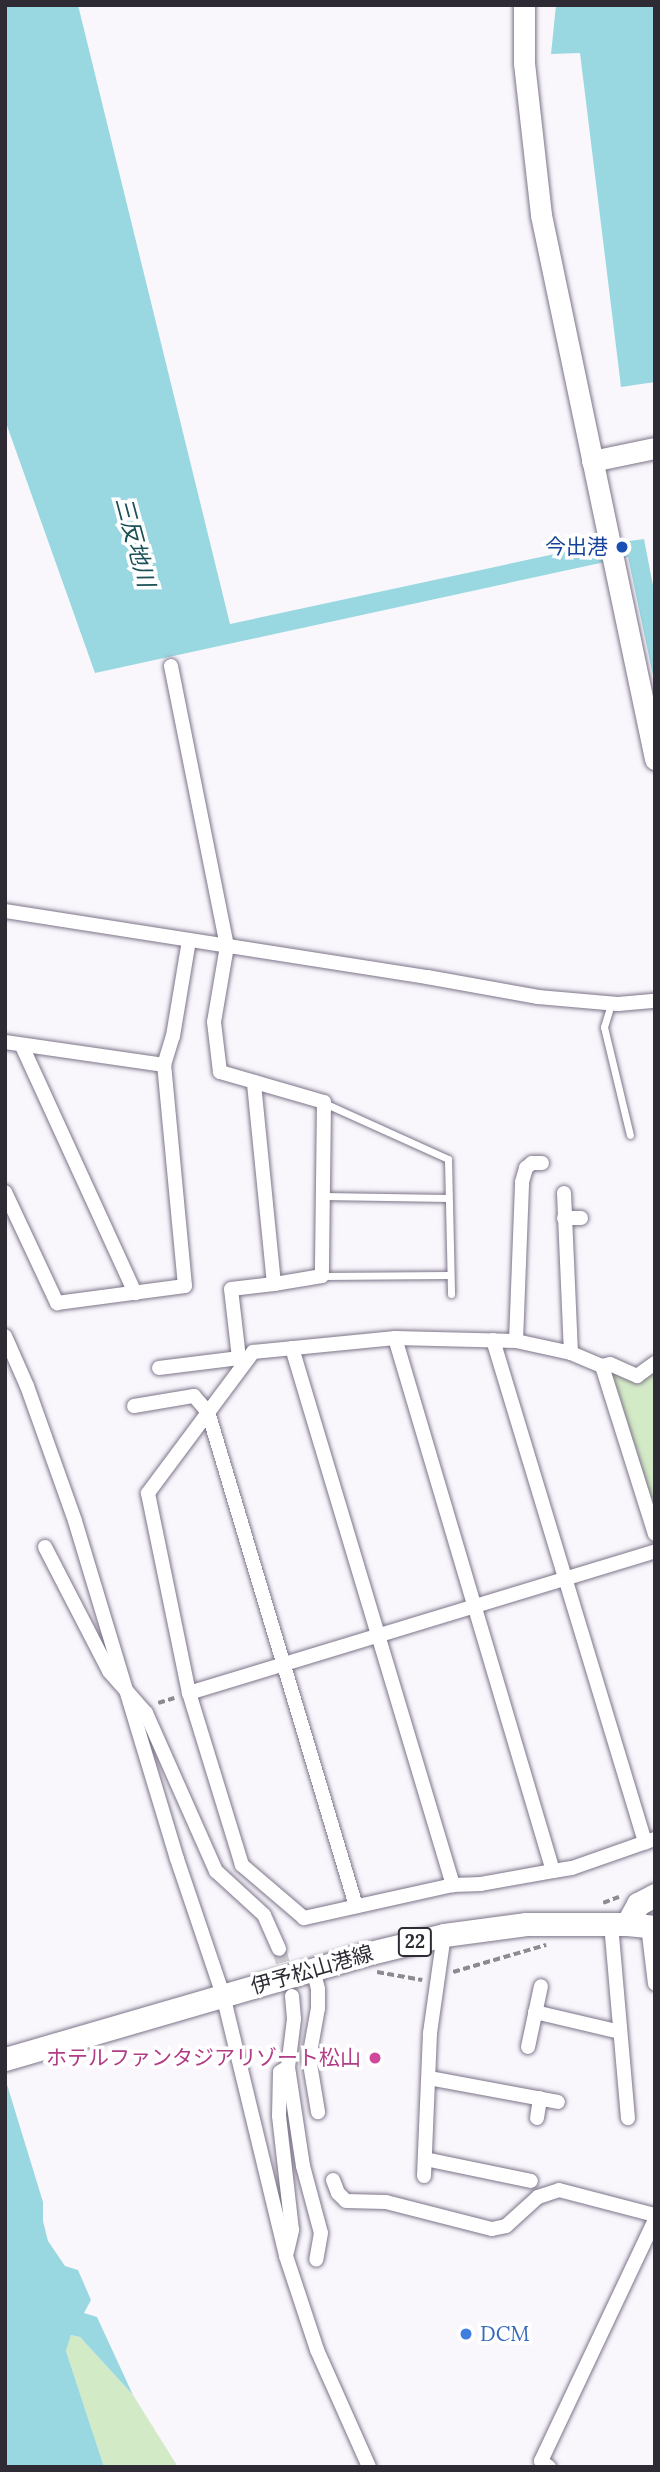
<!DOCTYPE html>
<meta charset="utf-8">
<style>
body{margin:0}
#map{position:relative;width:660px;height:2472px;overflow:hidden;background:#f9f7fc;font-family:Lora,"Noto Sans JP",serif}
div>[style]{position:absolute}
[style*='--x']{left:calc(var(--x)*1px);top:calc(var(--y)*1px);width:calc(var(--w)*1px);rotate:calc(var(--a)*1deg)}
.green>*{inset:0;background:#d3eac6}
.water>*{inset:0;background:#9ad8e1}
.street-tunnel>*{height:14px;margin-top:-7px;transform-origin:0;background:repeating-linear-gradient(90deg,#d1ced4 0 14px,transparent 0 21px)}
.path>*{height:3.5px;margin-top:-1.75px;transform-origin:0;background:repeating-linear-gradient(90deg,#8d8a91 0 7px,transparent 0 10.5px)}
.roads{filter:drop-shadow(0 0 2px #7d7489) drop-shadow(0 0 2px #7d7489)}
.lane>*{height:7px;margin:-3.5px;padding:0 3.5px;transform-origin:3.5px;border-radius:3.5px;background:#fff}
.street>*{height:14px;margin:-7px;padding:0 7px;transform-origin:7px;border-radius:7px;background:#fff}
.secondary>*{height:21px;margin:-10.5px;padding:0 10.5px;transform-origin:10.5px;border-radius:10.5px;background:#fff}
.primary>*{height:23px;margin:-11.5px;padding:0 11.5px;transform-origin:11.5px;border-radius:11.5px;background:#fff}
.dots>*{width:19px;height:19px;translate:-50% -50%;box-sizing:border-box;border:4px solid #fff;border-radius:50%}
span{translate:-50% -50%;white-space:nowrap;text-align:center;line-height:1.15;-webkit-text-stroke:7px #fff;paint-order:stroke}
.shield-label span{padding:2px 5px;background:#fff;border:2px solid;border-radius:5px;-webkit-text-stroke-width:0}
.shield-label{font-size:19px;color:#2f2b34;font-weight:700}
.transit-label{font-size:21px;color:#164399}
.right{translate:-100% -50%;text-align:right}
.street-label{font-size:21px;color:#2f2b34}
.hotel-label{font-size:21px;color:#b23c85}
.shop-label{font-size:21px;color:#366cbe}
.left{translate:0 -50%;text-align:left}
.water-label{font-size:23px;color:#1a5057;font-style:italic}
.frame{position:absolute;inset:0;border:7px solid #2f2b34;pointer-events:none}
</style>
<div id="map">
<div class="green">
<i style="clip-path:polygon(655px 1369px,655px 1497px,648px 1499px,610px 1380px,612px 1371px)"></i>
<i style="clip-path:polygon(71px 2335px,80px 2337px,133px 2395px,178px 2467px,104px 2467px,66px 2351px)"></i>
</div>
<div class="water">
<i style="clip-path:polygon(5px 5px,78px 5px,230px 624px,592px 546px,644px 539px,655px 596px,655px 685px,628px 557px,95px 673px,5px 420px)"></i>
<i style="clip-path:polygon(556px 5px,655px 5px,655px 382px,621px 387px,580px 53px,551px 54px)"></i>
<i style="clip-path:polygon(5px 2078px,43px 2202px,43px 2221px,48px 2241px,65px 2266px,78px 2270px,91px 2300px,84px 2313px,97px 2317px,133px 2395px,80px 2337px,71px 2335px,66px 2351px,104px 2467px,5px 2467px)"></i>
</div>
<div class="street-tunnel">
<i style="--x:279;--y:1949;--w:34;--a:75"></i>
</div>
<div class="path">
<i style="--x:158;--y:1703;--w:17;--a:-17"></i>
<i style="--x:603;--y:1903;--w:17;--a:-21"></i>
<i style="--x:377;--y:1972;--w:46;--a:10.1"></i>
<i style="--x:453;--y:1972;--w:97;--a:-16.2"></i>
</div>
<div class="roads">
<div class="lane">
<i style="--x:611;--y:1004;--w:24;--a:107"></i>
<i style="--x:604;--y:1027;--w:111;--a:76.5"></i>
<i style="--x:324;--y:1103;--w:136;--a:24.3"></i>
<i style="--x:448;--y:1159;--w:135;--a:88.7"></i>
<i style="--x:323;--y:1196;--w:125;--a:0.9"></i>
<i style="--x:322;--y:1276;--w:128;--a:-0.4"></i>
</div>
<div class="street">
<i style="--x:171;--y:666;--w:286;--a:78.7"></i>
<i style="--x:227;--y:946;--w:77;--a:99.7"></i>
<i style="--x:214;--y:1022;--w:50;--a:83.2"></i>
<i style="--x:220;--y:1072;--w:108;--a:16.1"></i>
<i style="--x:324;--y:1102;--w:174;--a:90.7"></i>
<i style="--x:322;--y:1276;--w:49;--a:170.5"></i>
<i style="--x:5;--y:911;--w:427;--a:8.9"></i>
<i style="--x:427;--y:977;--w:113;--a:10.2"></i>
<i style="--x:538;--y:997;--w:80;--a:5"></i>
<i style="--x:618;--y:1004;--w:37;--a:-5"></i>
<i style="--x:5;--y:1042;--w:161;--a:8.2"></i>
<i style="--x:22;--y:1046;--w:272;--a:65.4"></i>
<i style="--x:5;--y:1192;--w:123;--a:64.9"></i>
<i style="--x:57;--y:1303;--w:129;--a:-7.6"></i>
<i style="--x:185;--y:1286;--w:222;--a:-95.4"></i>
<i style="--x:164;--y:1065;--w:30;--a:-73"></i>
<i style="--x:173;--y:1036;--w:97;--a:-80.5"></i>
<i style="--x:564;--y:1193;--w:160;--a:87.5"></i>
<i style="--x:564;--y:1218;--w:17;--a:0"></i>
<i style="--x:5;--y:1336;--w:55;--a:66.3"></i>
<i style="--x:27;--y:1386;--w:143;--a:70.4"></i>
<i style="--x:75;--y:1521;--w:353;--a:73.2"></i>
<i style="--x:177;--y:1859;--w:144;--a:71.3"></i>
<i style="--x:223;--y:1995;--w:268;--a:76.4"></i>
<i style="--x:286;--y:2256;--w:99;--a:71.7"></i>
<i style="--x:317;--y:2350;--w:128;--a:66"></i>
<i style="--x:395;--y:1338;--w:556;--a:73.49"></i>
<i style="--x:553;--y:1871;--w:19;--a:-9"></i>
<i style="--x:572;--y:1868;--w:88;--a:-19.3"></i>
<i style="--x:493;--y:1340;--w:525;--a:73.15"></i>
<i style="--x:516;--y:1341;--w:159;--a:-87.8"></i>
<i style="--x:522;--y:1182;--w:15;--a:-74"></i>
<i style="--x:526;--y:1168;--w:8;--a:-40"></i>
<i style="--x:532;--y:1163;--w:10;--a:0"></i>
<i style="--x:292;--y:1348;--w:561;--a:73.31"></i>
<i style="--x:602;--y:1366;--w:8;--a:-14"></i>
<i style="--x:610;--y:1364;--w:30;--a:24"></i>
<i style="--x:637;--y:1376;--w:22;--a:-36"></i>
<i style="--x:159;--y:1368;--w:81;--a:-7.1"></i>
<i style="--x:239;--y:1358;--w:69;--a:-96.6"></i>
<i style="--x:231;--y:1289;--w:43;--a:-6.6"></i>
<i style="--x:274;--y:1284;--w:203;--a:-95.7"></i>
<i style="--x:134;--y:1406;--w:61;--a:-9.5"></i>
<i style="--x:194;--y:1396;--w:21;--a:49"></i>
<i style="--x:208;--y:1412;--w:516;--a:73.32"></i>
<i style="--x:45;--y:1547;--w:140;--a:62.7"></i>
<i style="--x:109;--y:1671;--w:56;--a:48.6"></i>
<i style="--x:146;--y:1713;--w:173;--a:66.1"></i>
<i style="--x:216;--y:1871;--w:65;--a:42.5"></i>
<i style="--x:264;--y:1915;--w:37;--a:66"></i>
<i style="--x:189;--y:1693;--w:487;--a:-16.9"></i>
<i style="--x:553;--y:1871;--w:73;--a:169.8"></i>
<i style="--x:481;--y:1884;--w:28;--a:178"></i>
<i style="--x:453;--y:1885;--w:153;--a:167.5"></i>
<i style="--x:304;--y:1918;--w:82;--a:-139.5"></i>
<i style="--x:242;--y:1865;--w:180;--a:-107.1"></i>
<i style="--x:189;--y:1693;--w:204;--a:-101.6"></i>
<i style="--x:148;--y:1493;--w:176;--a:-53.3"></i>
<i style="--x:253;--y:1352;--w:143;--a:-5.6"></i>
<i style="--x:395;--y:1338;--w:121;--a:1.4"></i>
<i style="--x:516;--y:1341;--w:56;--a:12.3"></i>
<i style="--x:571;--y:1353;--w:34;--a:23"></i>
<i style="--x:602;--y:1366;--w:176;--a:72.5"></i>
<i style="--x:611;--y:1924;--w:195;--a:85"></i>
<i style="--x:648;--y:1926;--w:58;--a:83.1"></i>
<i style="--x:313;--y:1969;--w:21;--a:76"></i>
<i style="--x:318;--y:1989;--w:19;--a:90"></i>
<i style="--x:318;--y:2008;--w:51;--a:100.2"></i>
<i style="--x:309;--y:2058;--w:55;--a:80.5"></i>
<i style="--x:292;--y:1996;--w:23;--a:85"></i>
<i style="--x:294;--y:2019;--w:48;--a:97.1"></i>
<i style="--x:288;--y:2067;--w:100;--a:81.4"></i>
<i style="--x:303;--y:2166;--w:69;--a:75"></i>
<i style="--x:321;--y:2233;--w:27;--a:100"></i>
<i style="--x:535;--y:2012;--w:87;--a:13.2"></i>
<i style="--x:528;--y:2047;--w:62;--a:-78"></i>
<i style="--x:429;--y:2078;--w:131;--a:10.5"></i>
<i style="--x:537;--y:2118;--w:20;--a:-81"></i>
<i style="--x:425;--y:2159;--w:108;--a:11.7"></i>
<i style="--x:424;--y:2176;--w:143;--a:-87.6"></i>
<i style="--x:430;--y:2033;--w:99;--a:-81.9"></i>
<i style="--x:333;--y:2180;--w:14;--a:69"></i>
<i style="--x:338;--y:2193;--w:11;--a:45"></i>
<i style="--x:346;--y:2201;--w:40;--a:1.4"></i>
<i style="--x:386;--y:2202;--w:109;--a:14.3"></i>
<i style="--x:492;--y:2229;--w:14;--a:-12"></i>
<i style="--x:506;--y:2226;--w:43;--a:-42.2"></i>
<i style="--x:538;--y:2197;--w:22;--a:-18"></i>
<i style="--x:559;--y:2190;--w:99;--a:14.6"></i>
<i style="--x:287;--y:2252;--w:23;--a:-77"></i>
<i style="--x:292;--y:2230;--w:115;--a:-96.5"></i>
<i style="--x:279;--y:2116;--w:44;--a:-88.7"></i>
<i style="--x:280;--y:2072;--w:9;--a:-32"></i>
<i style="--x:549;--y:2467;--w:10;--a:-143"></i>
<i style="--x:541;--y:2461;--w:267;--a:-64.7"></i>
</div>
<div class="secondary">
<i style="--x:524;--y:5;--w:58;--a:90"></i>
<i style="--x:524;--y:63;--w:153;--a:83.6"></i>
<i style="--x:541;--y:215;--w:556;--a:78.16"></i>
<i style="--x:592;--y:461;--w:64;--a:-11.7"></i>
</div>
<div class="primary">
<i style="--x:627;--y:1924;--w:23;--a:-61"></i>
<i style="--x:638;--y:1904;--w:19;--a:-28"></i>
<i style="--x:5;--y:2059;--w:372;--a:-16.2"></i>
<i style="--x:362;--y:1955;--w:84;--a:-13.7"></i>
<i style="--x:444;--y:1935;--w:83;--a:-7.6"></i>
<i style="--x:526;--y:1924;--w:101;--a:0"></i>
<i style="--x:627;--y:1924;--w:28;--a:6"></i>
</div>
</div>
<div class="dots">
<i style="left:622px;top:547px;background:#1a4fb4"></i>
<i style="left:375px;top:2058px;background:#d1479c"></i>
<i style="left:466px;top:2334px;background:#3f7fe0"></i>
</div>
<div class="shield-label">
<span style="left:415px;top:1942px">22</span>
</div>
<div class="transit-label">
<span class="right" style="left:608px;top:547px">今出港</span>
</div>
<div class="street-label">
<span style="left:312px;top:1970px;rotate:-16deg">伊予松山港線</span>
</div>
<div class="hotel-label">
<span class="right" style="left:361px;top:2058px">ホテルファンタジアリゾート松山</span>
</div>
<div class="shop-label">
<span class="left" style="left:480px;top:2334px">DCM</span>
</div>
<div class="water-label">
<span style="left:135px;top:542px;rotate:75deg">三反地川</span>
</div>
<div class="frame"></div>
</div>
